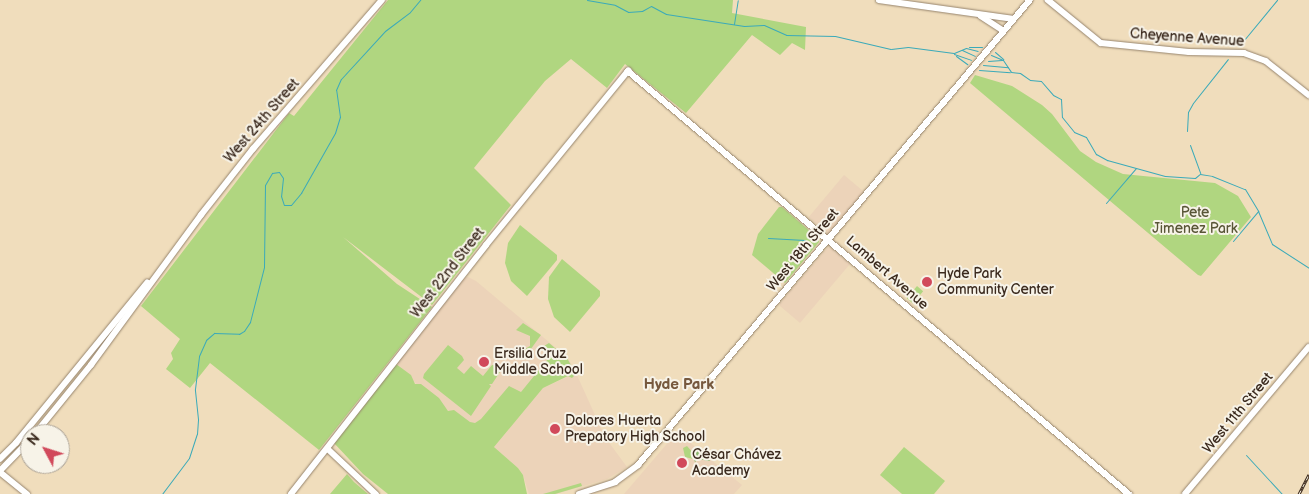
<!DOCTYPE html>
<meta charset="utf-8">
<style>
body{margin:0}
#map{position:relative;width:1309px;height:494px;overflow:hidden;background:#f0ddbc;font-family:"Balsamiq Sans",sans-serif}
div>[style]{position:absolute}
[style*='--x']{left:calc(var(--x)*1px);top:calc(var(--y)*1px);width:calc(var(--w)*1px);rotate:calc(var(--a)*1deg)}
.built>*{inset:0;background:#ecd3b9;transform-origin:0 0}
.green>*{inset:0;background:#b0d680;transform-origin:0 0}
.forest>*{inset:0;background:#8cb76e}
.stream>*{height:1px;margin:-0.5px;padding:0 0.5px;transform-origin:0.5px;border-radius:0.5px;background:#3baab9}
.roads{filter:drop-shadow(0 0 1px #96846d) drop-shadow(0 0 1px #96846d)}
.minor>*{height:5.5px;margin:-2.75px;padding:0 2.75px;transform-origin:2.75px;border-radius:2.75px;background:#fff}
.rail>*{height:3px;margin-top:-1.5px;transform-origin:0;background:repeating-linear-gradient(90deg,#f7f3e8 0 4px,#3b2a1e 0 8px);box-sizing:border-box;border-block:1px solid #3b2a1e}
.dots>*{width:14px;height:14px;translate:-50% -50%;box-sizing:border-box;border:2px solid #f7f3e8;border-radius:50%}
span{translate:-50% -50%;white-space:nowrap;text-align:center;line-height:1.15;-webkit-text-stroke:4px #f7f3e8;paint-order:stroke}
.street-label{font-size:14px;color:#3b2a1e}
.park-label{font-size:14px;color:#585536}
.poi-label{font-size:14px;color:#3b2a1e}
.left{translate:0 -50%;text-align:left}
.neighbourhood-label{font-size:15px;color:#77593e;font-weight:700}
.north{position:absolute;left:20px;top:424px;width:50px;height:50px;box-sizing:border-box;background:#f7f3e8;border:1px solid #aca397;border-radius:50%;rotate:310deg;font-size:14px;font-weight:700;line-height:20px;text-align:center;color:#3b2a1e}
.north::after{content:'';display:block;margin:auto;width:18px;height:22px;background:#d1495b;clip-path:polygon(50% 0,100% 100%,50% 72%,0 100%)}
</style>
<div id="map">
<div class="built">
<i style="left:844px;top:175px;width:26px;height:55px;rotate:40deg"></i>
<i style="clip-path:polygon(830px 247px,850px 264px,800px 323px,780px 306px,780px 303px,827px 248px)"></i>
<i style="clip-path:polygon(468px 277px,476px 281px,568px 358px,575px 371px,541px 387px,492px 447px,395px 366px,463px 278px)"></i>
<i style="clip-path:polygon(576px 373px,605px 437px,627px 467px,607px 479px,556px 494px,529px 494px,523px 475px,518px 468px,494px 447px,543px 388px)"></i>
<i style="clip-path:polygon(677px 432px,742px 485px,734px 494px,624px 494px)"></i>
</div>
<div class="green">
<i style="clip-path:polygon(388px 0,733px 0,732px 13px,806px 27px,805px 50px,792px 43px,780px 55px,752px 35px,686px 113px,625px 64px,607px 88px,571px 59px,545px 81px,474px 168px,511px 205px,432px 305px,343px 237px,397px 284px,432px 307px,319px 450px,210px 363px,190px 388px,166px 369px,173px 359px,171px 353px,180px 339px,141px 306px,289px 113px,294px 116px)"></i>
<i style="clip-path:polygon(975px 75px,1012px 86px,1042px 105px,1052px 114px,1080px 151px,1096px 162px,1123px 174px,1215px 183px,1238px 196px,1251px 217px,1201px 276px,1198px 275px,970px 83px)"></i>
<i style="clip-path:polygon(779px 207px,782px 207px,819px 239px,819px 242px,785px 283px,752px 255px,758px 234px)"></i>
<i style="clip-path:polygon(520px 225px,557px 255px,557px 260px,527px 296px,511px 281px,505px 263px,508px 243px)"></i>
<i style="clip-path:polygon(562px 259px,600px 291px,600px 296px,570px 332px,554px 317px,548px 299px,549px 277px)"></i>
<i style="left:917px;top:286px;width:8px;height:16px;rotate:40deg"></i>
<i style="clip-path:polygon(523px 323px,541px 335px,528px 353px,525px 349px,530px 346px,530px 336px,516px 330px)"></i>
<i style="clip-path:polygon(549px 343px,567px 358px,576px 374px,572px 378px,568px 376px,543px 388px,494px 447px,518px 468px,523px 475px,527px 494px,388px 494px,363px 474px,334px 443px,396px 364px,411px 375px,415px 384px,421px 384px,439px 398px,448px 411px,454px 410px,470px 422px,475px 423px,481px 419px,509px 386px,521px 392px,552px 354px,544px 346px)"></i>
<i style="clip-path:polygon(448px 345px,462px 356px,464px 360px,457px 368px,464px 374px,471px 366px,483px 376px,492px 365px,504px 366px,492px 384px,489px 384px,491px 386px,471px 416px,423px 378px,424px 374px)"></i>
<i style="clip-path:polygon(687px 446px,694px 454px,693px 459px,685px 457px,683px 448px)"></i>
<i style="clip-path:polygon(904px 447px,945px 481px,934px 494px,902px 494px,880px 475px)"></i>
<i style="clip-path:polygon(347px 474px,354px 482px,368px 494px,330px 494px)"></i>
<i style="clip-path:polygon(581px 483px,582px 486px,555px 494px,543px 494px)"></i>
</div>
<div class="forest">
<i style="clip-path:polygon(697px 449px,710px 460px,709px 461px,698px 459px,695px 462px,693px 457px,696px 455px,695px 450px)"></i>
</div>
<div class="stream">
<i style="--x:587;--y:0;--w:28;--a:10"></i>
<i style="--x:615;--y:5;--w:15;--a:28"></i>
<i style="--x:628;--y:12;--w:14;--a:-4"></i>
<i style="--x:642;--y:11;--w:10;--a:-29"></i>
<i style="--x:651;--y:6;--w:17;--a:28"></i>
<i style="--x:666;--y:14;--w:79;--a:8.7"></i>
<i style="--x:744;--y:26;--w:20;--a:-3"></i>
<i style="--x:764;--y:25;--w:24;--a:24"></i>
<i style="--x:786;--y:35;--w:49;--a:1.2"></i>
<i style="--x:835;--y:36;--w:57;--a:13.1"></i>
<i style="--x:891;--y:49;--w:17;--a:-7"></i>
<i style="--x:908;--y:47;--w:46;--a:7.4"></i>
<i style="--x:954;--y:53;--w:13;--a:-23"></i>
<i style="--x:966;--y:48;--w:12;--a:14"></i>
<i style="--x:734;--y:24;--w:24;--a:-81"></i>
<i style="--x:1244;--y:40;--w:52;--a:-50.5"></i>
<i style="--x:969;--y:47;--w:13;--a:0"></i>
<i style="--x:962;--y:50;--w:14;--a:25"></i>
<i style="--x:995;--y:52;--w:11;--a:41"></i>
<i style="--x:954;--y:54;--w:18;--a:19"></i>
<i style="--x:991;--y:55;--w:13;--a:23"></i>
<i style="--x:1003;--y:60;--w:14;--a:56"></i>
<i style="--x:1011;--y:72;--w:9;--a:6"></i>
<i style="--x:1020;--y:73;--w:12;--a:35"></i>
<i style="--x:1030;--y:80;--w:11;--a:5"></i>
<i style="--x:1041;--y:81;--w:18;--a:49"></i>
<i style="--x:1053;--y:95;--w:9;--a:27"></i>
<i style="--x:1061;--y:99;--w:18;--a:87"></i>
<i style="--x:1062;--y:117;--w:19;--a:51"></i>
<i style="--x:1074;--y:132;--w:13;--a:23"></i>
<i style="--x:1086;--y:137;--w:20;--a:60"></i>
<i style="--x:1096;--y:154;--w:13;--a:29"></i>
<i style="--x:1107;--y:160;--w:60;--a:15.4"></i>
<i style="--x:1165;--y:176;--w:30;--a:4"></i>
<i style="--x:1195;--y:178;--w:6;--a:-39"></i>
<i style="--x:1200;--y:174;--w:12;--a:9"></i>
<i style="--x:1212;--y:176;--w:35;--a:22"></i>
<i style="--x:1245;--y:189;--w:26;--a:59"></i>
<i style="--x:1258;--y:211;--w:36;--a:67"></i>
<i style="--x:1272;--y:244;--w:44;--a:33"></i>
<i style="--x:956;--y:56;--w:14;--a:36"></i>
<i style="--x:988;--y:61;--w:14;--a:-4"></i>
<i style="--x:983;--y:65;--w:25;--a:5"></i>
<i style="--x:979;--y:70;--w:31;--a:4"></i>
<i style="--x:1187;--y:131;--w:19;--a:-87"></i>
<i style="--x:1188;--y:112;--w:10;--a:-61"></i>
<i style="--x:1193;--y:103;--w:56;--a:-51.5"></i>
<i style="--x:1190;--y:145;--w:30;--a:70"></i>
<i style="--x:1106;--y:203;--w:46;--a:-49.4"></i>
<i style="--x:768;--y:238;--w:37;--a:3"></i>
<i style="--x:1233;--y:241;--w:39;--a:-50"></i>
<i style="--x:1246;--y:455;--w:53;--a:47.3"></i>
<i style="--x:162;--y:494;--w:45;--a:-53.1"></i>
<i style="--x:189;--y:458;--w:25;--a:-72"></i>
<i style="--x:197;--y:434;--w:15;--a:-86"></i>
<i style="--x:198;--y:419;--w:30;--a:-96"></i>
<i style="--x:195;--y:389;--w:33;--a:-83"></i>
<i style="--x:199;--y:356;--w:17;--a:-66"></i>
<i style="--x:206;--y:340;--w:11;--a:-41"></i>
<i style="--x:214;--y:333;--w:25;--a:2"></i>
<i style="--x:239;--y:334;--w:6;--a:-31"></i>
<i style="--x:244;--y:331;--w:11;--a:-56"></i>
<i style="--x:250;--y:322;--w:57;--a:-75.7"></i>
<i style="--x:264;--y:267;--w:82;--a:-89.3"></i>
<i style="--x:265;--y:185;--w:14;--a:-60"></i>
<i style="--x:272;--y:173;--w:7;--a:-8"></i>
<i style="--x:279;--y:172;--w:7;--a:56"></i>
<i style="--x:283;--y:178;--w:18;--a:96"></i>
<i style="--x:281;--y:196;--w:9;--a:72"></i>
<i style="--x:284;--y:205;--w:7;--a:0"></i>
<i style="--x:291;--y:205;--w:16;--a:-50"></i>
<i style="--x:301;--y:193;--w:69;--a:-60.5"></i>
<i style="--x:335;--y:133;--w:17;--a:-73"></i>
<i style="--x:340;--y:117;--w:27;--a:-98"></i>
<i style="--x:336;--y:90;--w:12;--a:-66"></i>
<i style="--x:341;--y:79;--w:65;--a:-47.5"></i>
<i style="--x:385;--y:31;--w:31;--a:-37"></i>
<i style="--x:410;--y:12;--w:16;--a:-50"></i>
</div>
<div class="roads">
<div class="minor">
<i style="--x:879;--y:0;--w:136;--a:8"></i>
<i style="--x:1048;--y:0;--w:68;--a:39.1"></i>
<i style="--x:1101;--y:43;--w:88;--a:5.8"></i>
<i style="--x:1189;--y:52;--w:55;--a:1"></i>
<i style="--x:1244;--y:53;--w:23;--a:20"></i>
<i style="--x:1266;--y:61;--w:55;--a:38.3"></i>
<i style="--x:981;--y:16;--w:27;--a:33"></i>
<i style="--x:35;--y:434;--w:89;--a:-50.9"></i>
<i style="--x:91;--y:365;--w:186;--a:-53.7"></i>
<i style="--x:201;--y:215;--w:84;--a:-51.8"></i>
<i style="--x:253;--y:149;--w:197;--a:-49.1"></i>
<i style="--x:328;--y:449;--w:66;--a:43.2"></i>
<i style="--x:0;--y:459;--w:23;--a:-45"></i>
<i style="--x:16;--y:443;--w:207;--a:-50.7"></i>
<i style="--x:0;--y:471;--w:43;--a:-45.9"></i>
<i style="--x:0;--y:472;--w:35;--a:39"></i>
<i style="--x:291;--y:494;--w:316;--a:-51.9"></i>
<i style="--x:486;--y:245;--w:225;--a:-50.8"></i>
<i style="--x:628;--y:71;--w:656;--a:40.17"></i>
<i style="--x:579;--y:494;--w:38;--a:-18"></i>
<i style="--x:615;--y:482;--w:29;--a:-36"></i>
<i style="--x:638;--y:465;--w:608;--a:-49.87"></i>
<i style="--x:1185;--y:494;--w:192;--a:-49.9"></i>
</div>
</div>
<div class="rail">
<i style="--x:1299;--y:494;--w:22;--a:-63"></i>
</div>
<div class="dots">
<i style="left:927px;top:282px;background:#d1495b"></i>
<i style="left:484px;top:362px;background:#d1495b"></i>
<i style="left:555px;top:429px;background:#d1495b"></i>
<i style="left:682px;top:463px;background:#d1495b"></i>
</div>
<div class="street-label">
<span style="left:1187px;top:38px;rotate:4deg">Cheyenne Avenue</span>
<span style="left:262px;top:121px;rotate:-49deg">West 24th Street</span>
<span style="left:803px;top:250px;rotate:-50deg">West 18th Street</span>
<span style="left:448px;top:273px;rotate:-52deg">West 22nd Street</span>
<span style="left:887px;top:273px;rotate:41deg">Lambert Avenue</span>
<span style="left:1238px;top:413px;rotate:-50deg">West 11th Street</span>
</div>
<div class="park-label">
<span style="left:1195px;top:221px">Pete<br>Jimenez Park</span>
</div>
<div class="poi-label">
<span class="left" style="left:937px;top:282px">Hyde Park<br>Community Center</span>
<span class="left" style="left:494px;top:362px">Ersilia Cruz<br>Middle School</span>
<span class="left" style="left:565px;top:429px">Dolores Huerta<br>Prepatory High School</span>
<span class="left" style="left:692px;top:463px">César Chávez<br>Academy</span>
</div>
<div class="neighbourhood-label">
<span style="left:679px;top:385px">Hyde Park</span>
</div>
<div class="north">N</div>
</div>
